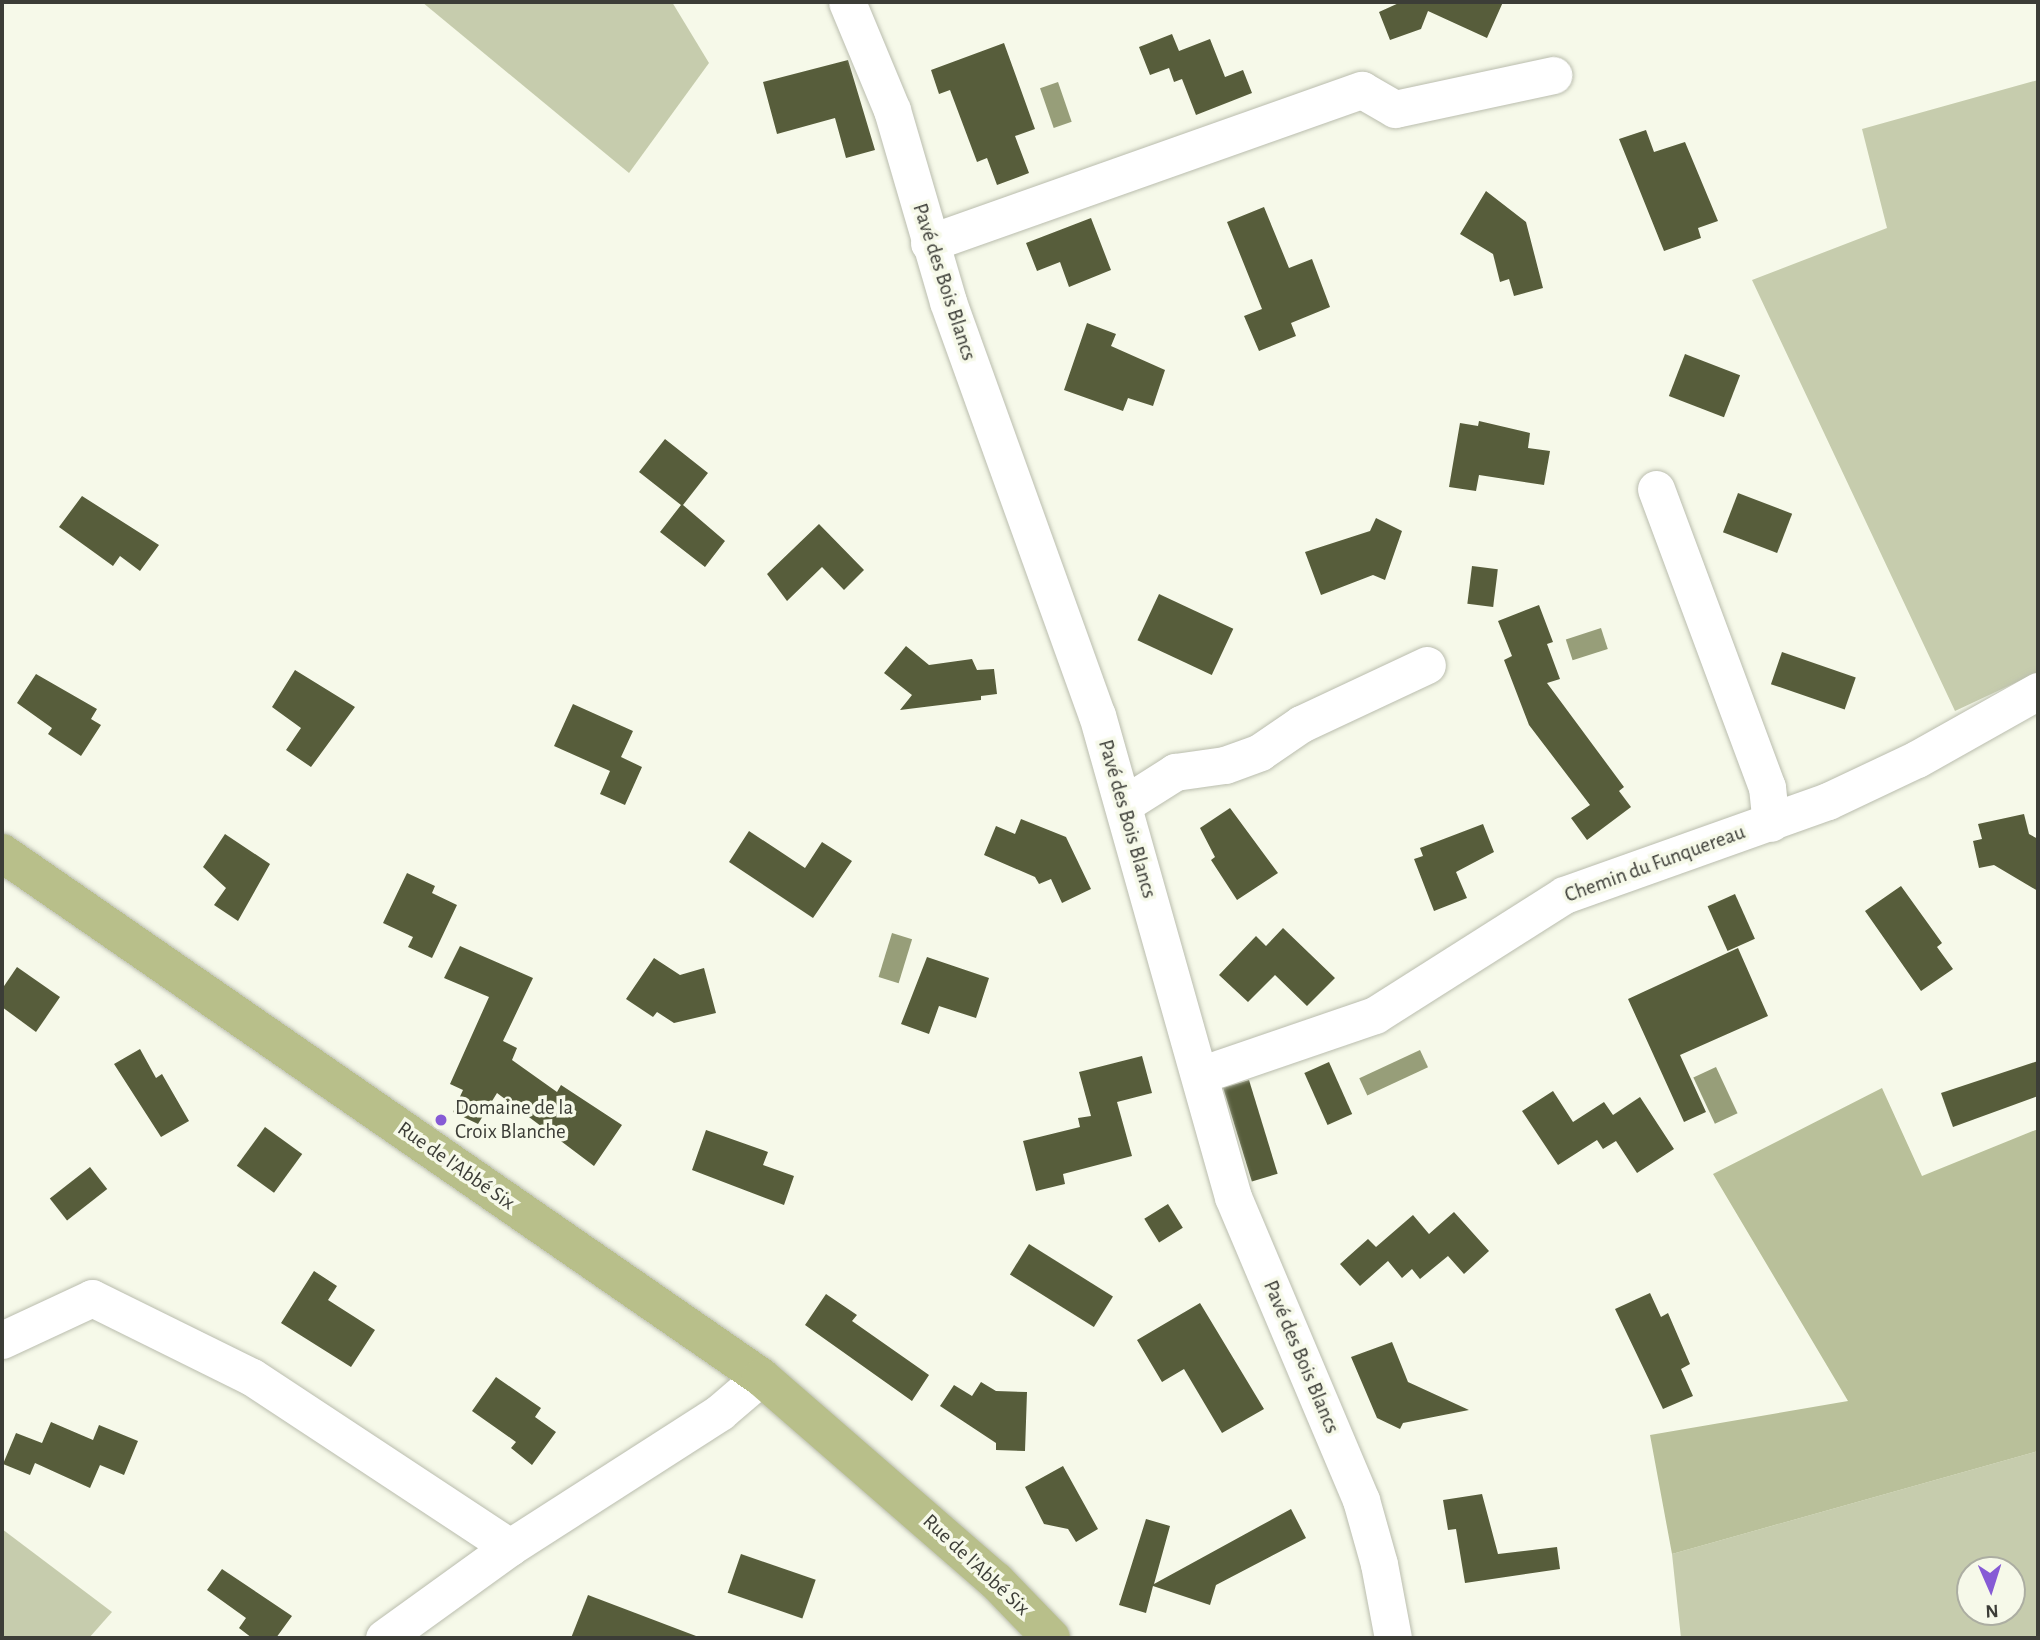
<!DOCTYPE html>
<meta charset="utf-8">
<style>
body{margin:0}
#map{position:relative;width:2040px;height:1640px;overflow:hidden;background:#f6f9e9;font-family:"Alegreya Sans",sans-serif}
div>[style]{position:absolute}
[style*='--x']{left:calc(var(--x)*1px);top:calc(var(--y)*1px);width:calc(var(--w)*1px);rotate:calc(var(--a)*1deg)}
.green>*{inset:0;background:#c6ccad}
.forest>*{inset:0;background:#b9c09a}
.water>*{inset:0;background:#979e79;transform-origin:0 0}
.building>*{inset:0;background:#575d3b;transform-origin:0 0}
.roads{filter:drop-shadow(0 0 2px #babdae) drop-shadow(0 0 2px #babdae)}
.minor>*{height:37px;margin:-18.5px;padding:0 18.5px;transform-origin:18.5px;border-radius:18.5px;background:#fff}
.major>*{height:38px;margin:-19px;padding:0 19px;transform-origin:19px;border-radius:19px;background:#b8bf8a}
.dots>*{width:19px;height:19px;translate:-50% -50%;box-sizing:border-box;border:4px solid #f6f9e9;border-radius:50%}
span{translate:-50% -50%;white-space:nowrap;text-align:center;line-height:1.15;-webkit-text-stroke:7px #f6f9e9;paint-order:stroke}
.street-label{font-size:21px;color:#3c3d37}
.poi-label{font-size:21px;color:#3c3d37}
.left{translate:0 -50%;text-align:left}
.frame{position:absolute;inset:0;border:4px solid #3c3d37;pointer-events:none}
.north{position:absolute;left:1956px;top:1556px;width:70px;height:70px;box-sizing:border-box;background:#f6f9e9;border:2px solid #acaea2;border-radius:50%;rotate:177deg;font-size:19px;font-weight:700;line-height:28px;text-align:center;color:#3c3d37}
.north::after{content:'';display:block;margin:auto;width:24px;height:32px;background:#865bd5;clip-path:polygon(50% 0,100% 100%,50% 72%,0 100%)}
</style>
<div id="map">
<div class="green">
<i style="clip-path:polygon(422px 2px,672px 2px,709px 63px,629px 173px)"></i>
<i style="clip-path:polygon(2038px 80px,2038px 672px,1955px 711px,1752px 280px,1887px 228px,1862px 129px)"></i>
<i style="clip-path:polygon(evenodd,2038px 1451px,2038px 1638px,1681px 1638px,1672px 1554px,2038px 1451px,1970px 1570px,2012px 1570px,2012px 1612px,1970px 1612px,1970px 1570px)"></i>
<i style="clip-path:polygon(2px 1529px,112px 1612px,89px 1638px,2px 1638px)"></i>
</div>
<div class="forest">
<i style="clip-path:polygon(1882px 1088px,1922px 1176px,2038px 1129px,2038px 1451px,1672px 1554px,1650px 1435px,1848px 1401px,1713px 1174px)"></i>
</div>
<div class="water">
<i style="left:1058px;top:82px;width:42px;height:19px;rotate:71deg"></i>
<i style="left:1601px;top:628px;width:22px;height:37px;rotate:72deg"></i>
<i style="left:892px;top:933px;width:21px;height:46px;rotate:17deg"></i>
<i style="left:1420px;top:1050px;width:19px;height:67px;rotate:65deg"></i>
<i style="left:1716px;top:1067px;width:51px;height:25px;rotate:65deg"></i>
</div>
<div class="building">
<i style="clip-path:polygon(1401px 2px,1503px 2px,1487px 38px,1428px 11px,1421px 29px,1390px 40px,1379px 12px)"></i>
<i style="clip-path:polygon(1172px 34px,1179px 51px,1210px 39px,1225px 77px,1243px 70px,1252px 93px,1196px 115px,1182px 79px,1174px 82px,1169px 68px,1150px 75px,1139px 47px)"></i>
<i style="clip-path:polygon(1004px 43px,1035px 129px,1015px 136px,1029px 173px,997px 185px,987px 158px,977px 162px,950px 90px,939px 94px,931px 70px)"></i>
<i style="clip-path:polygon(848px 60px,875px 150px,846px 158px,835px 118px,777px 134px,763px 82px)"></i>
<i style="clip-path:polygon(1646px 130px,1654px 152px,1685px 142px,1718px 221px,1698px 228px,1701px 238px,1664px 251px,1619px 139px)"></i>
<i style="clip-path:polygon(1486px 191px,1526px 222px,1543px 288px,1514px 296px,1509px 279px,1500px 282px,1493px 254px,1460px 234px)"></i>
<i style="clip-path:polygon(1264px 207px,1289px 268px,1312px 259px,1330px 307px,1291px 323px,1296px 336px,1259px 351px,1244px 316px,1262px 309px,1227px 222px)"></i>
<i style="clip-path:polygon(1091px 218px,1111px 270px,1069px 287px,1060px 262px,1037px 271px,1026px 243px)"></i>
<i style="clip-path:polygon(1087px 323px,1116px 334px,1111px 346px,1165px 370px,1153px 406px,1128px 398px,1123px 411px,1064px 390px)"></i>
<i style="left:1685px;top:354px;width:59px;height:45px;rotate:21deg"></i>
<i style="clip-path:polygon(1479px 421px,1530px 433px,1528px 448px,1550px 451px,1544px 485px,1479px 475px,1476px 491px,1449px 487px,1460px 423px,1478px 426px)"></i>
<i style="clip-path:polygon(665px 439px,708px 473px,683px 505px,725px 541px,705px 567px,660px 532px,681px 505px,639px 472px)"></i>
<i style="left:1738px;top:493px;width:58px;height:42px;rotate:21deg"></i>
<i style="clip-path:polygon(82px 496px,159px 545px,140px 571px,120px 556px,113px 566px,59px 527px)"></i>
<i style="clip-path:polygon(1376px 518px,1402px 531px,1385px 580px,1373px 575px,1321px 595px,1305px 552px,1370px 531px)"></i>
<i style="clip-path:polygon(819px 524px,864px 570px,844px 590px,822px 567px,787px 601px,767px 574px)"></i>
<i style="left:1472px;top:566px;width:26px;height:38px;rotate:7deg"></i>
<i style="left:1159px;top:594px;width:82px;height:51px;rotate:25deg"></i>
<i style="clip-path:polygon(1539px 605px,1553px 642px,1547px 644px,1560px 679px,1547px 683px,1624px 787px,1619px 791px,1631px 807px,1587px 840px,1571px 818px,1590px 805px,1529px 725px,1504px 660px,1512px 656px,1498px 621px)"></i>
<i style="clip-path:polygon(906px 646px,929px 665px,972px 659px,977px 670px,994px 669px,997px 694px,981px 696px,981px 700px,900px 710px,912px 695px,884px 673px)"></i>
<i style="left:1782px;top:652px;width:78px;height:34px;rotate:19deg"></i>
<i style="clip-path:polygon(295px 670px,355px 707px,311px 767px,286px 750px,301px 728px,272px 707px)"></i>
<i style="clip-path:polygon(36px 674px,97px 709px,91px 719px,101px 725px,81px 756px,48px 734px,52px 728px,17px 703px)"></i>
<i style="clip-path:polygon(573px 704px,633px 731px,621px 757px,642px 767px,625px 805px,600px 794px,610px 771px,554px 746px)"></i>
<i style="clip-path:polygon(1230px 808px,1278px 873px,1237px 900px,1211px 860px,1215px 857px,1200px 828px)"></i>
<i style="clip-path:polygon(2024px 814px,2029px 834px,2038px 839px,2038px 891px,1994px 865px,1979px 868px,1973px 841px,1982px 839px,1978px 824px)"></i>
<i style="clip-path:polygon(1021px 819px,1066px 837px,1091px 889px,1062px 903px,1051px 879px,1039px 884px,1035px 877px,984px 855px,996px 826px,1015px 834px)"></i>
<i style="clip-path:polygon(1483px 824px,1494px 852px,1456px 872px,1467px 898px,1434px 911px,1414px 859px,1423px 856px,1420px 848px)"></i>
<i style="clip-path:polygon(749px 831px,805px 868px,822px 842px,852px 861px,813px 918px,729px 862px)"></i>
<i style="clip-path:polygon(225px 834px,270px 864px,238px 921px,214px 905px,226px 888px,203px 867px)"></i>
<i style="clip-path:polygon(407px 873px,435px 886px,432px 893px,457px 905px,432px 958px,408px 947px,413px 937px,383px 923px)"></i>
<i style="clip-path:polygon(1901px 886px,1942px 943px,1937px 947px,1953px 969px,1921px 991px,1865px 911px)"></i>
<i style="left:1735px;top:894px;width:49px;height:30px;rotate:66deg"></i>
<i style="clip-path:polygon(1283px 928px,1335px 978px,1307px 1006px,1275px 975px,1248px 1002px,1219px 975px,1256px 936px,1266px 946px)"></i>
<i style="clip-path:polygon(460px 946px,533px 978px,503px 1041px,517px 1048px,512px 1060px,557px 1092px,561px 1085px,622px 1125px,594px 1166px,497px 1093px,478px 1124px,453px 1112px,463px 1090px,450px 1084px,489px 997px,444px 978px)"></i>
<i style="clip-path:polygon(1738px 948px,1768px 1016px,1680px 1055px,1706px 1112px,1684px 1122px,1628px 999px)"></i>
<i style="clip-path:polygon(927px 957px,989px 978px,976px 1018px,939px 1006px,929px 1034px,901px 1024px)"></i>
<i style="clip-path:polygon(654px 958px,680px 975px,704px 968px,716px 1013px,674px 1023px,657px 1012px,653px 1017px,626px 999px)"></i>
<i style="clip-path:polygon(17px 967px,60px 997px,36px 1032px,2px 1007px,2px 989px)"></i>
<i style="clip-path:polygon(140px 1049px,156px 1078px,162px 1074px,189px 1121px,161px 1137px,114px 1064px)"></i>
<i style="clip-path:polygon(1142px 1056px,1152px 1093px,1117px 1102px,1132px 1156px,1063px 1174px,1065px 1184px,1036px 1191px,1023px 1141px,1080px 1127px,1078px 1118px,1091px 1116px,1079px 1072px)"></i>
<i style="clip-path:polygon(2038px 1061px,2038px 1096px,1953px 1127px,1941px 1093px)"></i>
<i style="left:1329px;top:1062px;width:57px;height:27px;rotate:66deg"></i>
<i style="left:1249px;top:1080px;width:98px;height:27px;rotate:73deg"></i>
<i style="clip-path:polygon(1553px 1091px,1573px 1122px,1604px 1102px,1613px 1115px,1640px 1097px,1674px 1149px,1637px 1173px,1616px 1141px,1603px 1149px,1597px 1140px,1558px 1165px,1522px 1111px)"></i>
<i style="left:265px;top:1127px;width:46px;height:48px;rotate:36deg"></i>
<i style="clip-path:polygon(706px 1130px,768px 1152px,763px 1165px,794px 1176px,784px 1205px,692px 1170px)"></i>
<i style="left:90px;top:1167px;width:28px;height:51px;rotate:52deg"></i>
<i style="left:1168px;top:1204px;width:28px;height:28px;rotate:58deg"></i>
<i style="clip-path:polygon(1454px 1212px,1489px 1251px,1464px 1274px,1448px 1256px,1420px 1279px,1412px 1269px,1402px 1278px,1388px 1261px,1360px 1286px,1340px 1264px,1368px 1239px,1376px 1247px,1413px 1215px,1429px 1234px)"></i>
<i style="left:1029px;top:1244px;width:99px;height:36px;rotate:32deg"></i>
<i style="clip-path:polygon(314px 1271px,337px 1286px,328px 1300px,375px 1330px,351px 1367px,281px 1323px)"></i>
<i style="clip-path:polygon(1650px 1293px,1661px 1317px,1668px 1313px,1690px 1364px,1681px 1369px,1693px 1396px,1663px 1409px,1615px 1309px)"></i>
<i style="clip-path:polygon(826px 1294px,857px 1315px,852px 1321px,929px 1375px,912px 1401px,805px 1325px)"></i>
<i style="clip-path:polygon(1200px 1303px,1264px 1409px,1222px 1433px,1184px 1369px,1162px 1382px,1137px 1340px)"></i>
<i style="clip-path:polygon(1392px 1342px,1408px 1382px,1469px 1410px,1403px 1423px,1400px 1429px,1377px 1418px,1351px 1357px)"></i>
<i style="clip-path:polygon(496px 1377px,541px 1408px,535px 1417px,556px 1432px,532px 1465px,511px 1448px,516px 1442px,472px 1411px)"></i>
<i style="clip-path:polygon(981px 1382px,996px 1391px,1027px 1392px,1025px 1451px,996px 1450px,996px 1443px,940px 1406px,954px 1385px,972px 1396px)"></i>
<i style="clip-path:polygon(51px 1422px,93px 1440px,99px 1425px,138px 1441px,124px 1475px,100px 1465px,90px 1488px,35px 1463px,30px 1475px,3px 1464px,16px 1433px,42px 1443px)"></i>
<i style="clip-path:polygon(1063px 1466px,1098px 1529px,1076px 1542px,1068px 1529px,1044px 1524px,1025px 1487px)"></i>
<i style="clip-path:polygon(1482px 1494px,1498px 1554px,1557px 1547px,1560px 1569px,1465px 1583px,1456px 1529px,1448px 1530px,1443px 1500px)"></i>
<i style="clip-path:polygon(1291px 1509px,1306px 1538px,1216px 1585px,1210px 1605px,1153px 1586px,1146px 1613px,1119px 1605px,1146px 1519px,1170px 1526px,1154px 1584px)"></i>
<i style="left:741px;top:1554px;width:79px;height:41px;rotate:19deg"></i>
<i style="clip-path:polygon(222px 1569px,292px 1616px,276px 1638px,252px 1638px,239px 1628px,246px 1618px,207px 1590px)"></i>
<i style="clip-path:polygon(588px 1595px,696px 1636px,696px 1638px,571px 1638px)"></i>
</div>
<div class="roads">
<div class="minor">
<i style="--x:847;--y:2;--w:117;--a:67.4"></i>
<i style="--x:892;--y:110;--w:200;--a:73.7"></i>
<i style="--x:948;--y:302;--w:439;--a:70.2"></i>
<i style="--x:1097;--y:715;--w:501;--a:74.24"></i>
<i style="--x:1233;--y:1197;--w:329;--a:67.1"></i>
<i style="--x:1361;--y:1500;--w:66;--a:74.3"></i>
<i style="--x:1379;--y:1564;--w:75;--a:79.3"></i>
<i style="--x:929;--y:243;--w:459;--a:-19.5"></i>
<i style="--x:1362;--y:90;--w:38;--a:30"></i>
<i style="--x:1395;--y:109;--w:162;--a:-12.1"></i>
<i style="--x:1656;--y:489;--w:318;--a:69.6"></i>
<i style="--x:1767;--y:787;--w:36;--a:84"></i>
<i style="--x:1123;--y:805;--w:62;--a:-32.4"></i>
<i style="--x:1175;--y:772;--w:50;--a:-8"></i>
<i style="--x:1225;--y:765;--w:37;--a:-20"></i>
<i style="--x:1260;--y:752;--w:50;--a:-34.3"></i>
<i style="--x:1301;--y:724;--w:139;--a:-25.1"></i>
<i style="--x:1200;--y:1075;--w:185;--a:-18.9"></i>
<i style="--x:1375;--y:1015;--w:224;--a:-32.4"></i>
<i style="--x:1564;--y:895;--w:280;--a:-19.6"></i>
<i style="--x:1828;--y:801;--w:98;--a:-25.3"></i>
<i style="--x:1917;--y:759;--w:139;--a:-29.3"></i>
<i style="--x:2;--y:1340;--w:99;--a:-25"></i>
<i style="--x:92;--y:1298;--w:178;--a:26.3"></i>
<i style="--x:252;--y:1377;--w:309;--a:33.4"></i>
<i style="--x:384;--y:1638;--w:155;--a:-35.8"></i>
<i style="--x:510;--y:1547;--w:250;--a:-32.7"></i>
<i style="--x:720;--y:1412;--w:54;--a:-40.5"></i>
</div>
<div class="major">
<i style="--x:2;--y:853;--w:922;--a:34.62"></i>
<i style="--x:761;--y:1377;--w:311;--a:41"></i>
<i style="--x:996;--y:1581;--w:79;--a:46"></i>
</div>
</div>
<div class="dots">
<i style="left:441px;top:1120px;background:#865bd5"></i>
</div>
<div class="street-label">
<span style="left:944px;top:282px;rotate:72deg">Pavé des Bois Blancs</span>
<span style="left:1127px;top:819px;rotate:74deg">Pavé des Bois Blancs</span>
<span style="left:1655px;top:864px;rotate:-20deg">Chemin du Funquereau</span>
<span style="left:456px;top:1166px;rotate:35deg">Rue de l'Abbé Six</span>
<span style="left:1301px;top:1357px;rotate:67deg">Pavé des Bois Blancs</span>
<span style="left:976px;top:1565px;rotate:43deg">Rue de l'Abbé Six</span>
</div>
<div class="poi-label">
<span class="left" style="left:455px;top:1120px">Domaine de la<br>Croix Blanche</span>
</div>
<div class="frame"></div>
<div class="north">N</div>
</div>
